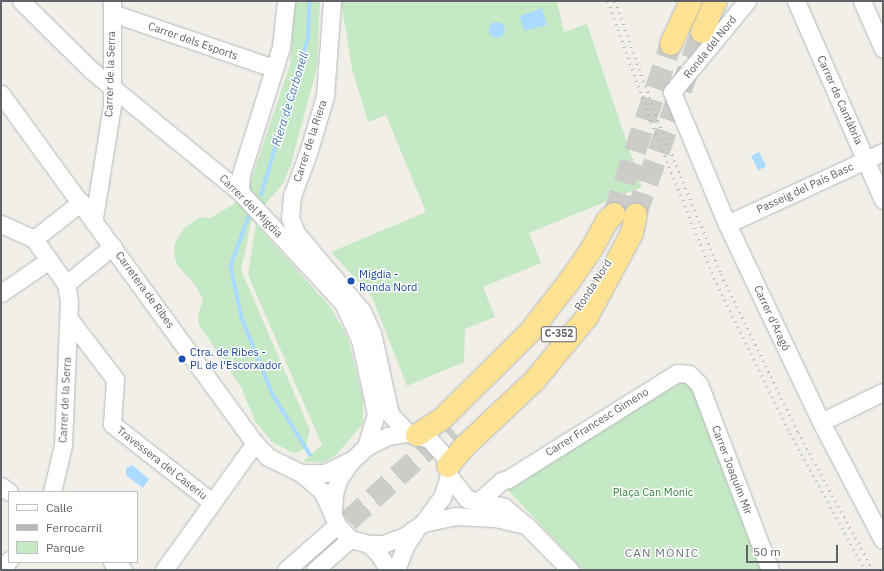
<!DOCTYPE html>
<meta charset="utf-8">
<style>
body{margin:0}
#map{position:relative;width:884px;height:571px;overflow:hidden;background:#f1efe8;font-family:"IBM Plex Sans",sans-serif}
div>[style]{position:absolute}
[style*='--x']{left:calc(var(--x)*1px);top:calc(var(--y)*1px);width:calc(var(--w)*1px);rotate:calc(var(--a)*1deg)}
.green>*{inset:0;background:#c5e8c5}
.water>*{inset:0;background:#aadaff;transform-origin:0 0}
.round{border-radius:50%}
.stream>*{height:3.5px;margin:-1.75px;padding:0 1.75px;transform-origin:1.75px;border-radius:1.75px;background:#aadaff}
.highway-tunnel>*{height:22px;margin-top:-11px;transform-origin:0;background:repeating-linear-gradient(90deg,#ccccc8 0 22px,transparent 0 33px)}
.roads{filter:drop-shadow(0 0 1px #b5b8bc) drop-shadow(0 0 1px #b5b8bc)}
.minor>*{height:17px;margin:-8.5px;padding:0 8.5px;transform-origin:8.5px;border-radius:8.5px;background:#fff}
.highway>*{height:22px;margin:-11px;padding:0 11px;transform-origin:11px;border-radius:11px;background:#fde293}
.rail>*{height:3px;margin-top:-1.5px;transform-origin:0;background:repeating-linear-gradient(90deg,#b6b7b8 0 1px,transparent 0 6px)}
.dots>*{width:11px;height:11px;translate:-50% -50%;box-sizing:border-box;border:2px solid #fff;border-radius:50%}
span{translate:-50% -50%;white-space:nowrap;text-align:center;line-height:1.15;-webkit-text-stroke:3px #fff;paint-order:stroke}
.shield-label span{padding:1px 3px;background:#fff;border:1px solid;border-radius:3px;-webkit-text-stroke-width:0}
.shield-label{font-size:10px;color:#5f6368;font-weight:700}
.street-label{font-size:11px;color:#5f6368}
.transit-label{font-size:11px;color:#164399}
.left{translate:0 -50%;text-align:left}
.park-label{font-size:11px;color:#348238}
.water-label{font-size:12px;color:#4174aa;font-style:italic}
.neighbourhood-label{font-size:12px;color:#70757a;letter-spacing:1px}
.frame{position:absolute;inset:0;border:2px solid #5f6368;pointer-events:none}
.legend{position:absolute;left:8px;top:491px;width:130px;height:72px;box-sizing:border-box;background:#fff;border:1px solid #bfc1c3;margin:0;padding:5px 7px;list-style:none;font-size:12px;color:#5f6368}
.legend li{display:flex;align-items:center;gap:8px;height:20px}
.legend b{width:20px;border:1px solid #bfc1c3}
.scale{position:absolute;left:746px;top:545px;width:92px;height:18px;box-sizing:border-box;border:2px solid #5f6368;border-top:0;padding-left:5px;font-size:12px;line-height:14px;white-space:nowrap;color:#5f6368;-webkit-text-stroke:3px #fff;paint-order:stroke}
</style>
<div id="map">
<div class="green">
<i style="clip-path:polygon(295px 1px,320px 1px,317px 67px,291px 164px,283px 184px,252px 219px,241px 270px,310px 430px,306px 446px,301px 451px,293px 453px,272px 442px,255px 421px,241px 387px,199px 325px,198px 316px,203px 299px,196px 286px,178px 266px,174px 256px,175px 243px,184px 228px,200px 217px,210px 218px,234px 204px,250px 183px,290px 65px)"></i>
<i style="clip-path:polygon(341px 1px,557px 1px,564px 32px,587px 24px,642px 187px,529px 233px,541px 263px,483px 287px,495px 317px,465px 329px,464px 362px,407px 386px,372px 297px,331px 252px,426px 212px,386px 115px,368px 122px,352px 69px)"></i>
<i style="clip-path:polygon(256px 224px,331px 308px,348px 338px,363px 399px,363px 424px,336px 455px,322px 463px,303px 461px,322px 445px,248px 275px)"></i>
<i style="clip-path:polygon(685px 377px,695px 387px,768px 570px,583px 570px,508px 490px)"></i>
</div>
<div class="water">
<i style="clip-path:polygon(542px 8px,547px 25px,524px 31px,520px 16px)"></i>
<i class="round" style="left:489px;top:22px;width:16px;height:16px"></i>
<i style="left:759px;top:152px;width:16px;height:9px;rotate:63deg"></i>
<i style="clip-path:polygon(132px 465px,149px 479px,143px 488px,126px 475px,126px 468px)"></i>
</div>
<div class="stream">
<i style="--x:261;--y:195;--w:164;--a:-73.3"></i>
<i style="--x:308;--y:38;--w:37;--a:-88"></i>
<i style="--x:249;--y:217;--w:52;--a:110.2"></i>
<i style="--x:231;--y:266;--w:53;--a:78.1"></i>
<i style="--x:242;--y:318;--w:83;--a:68.1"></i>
<i style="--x:273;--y:395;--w:70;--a:57.9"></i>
</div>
<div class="highway-tunnel">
<i style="--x:614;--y:214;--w:179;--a:-71.5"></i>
<i style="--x:636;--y:214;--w:194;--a:-70.1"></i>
<i style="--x:324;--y:543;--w:171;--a:-42.2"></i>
</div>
<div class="roads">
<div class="minor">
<i style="--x:21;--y:1;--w:98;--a:44.6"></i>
<i style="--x:91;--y:70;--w:193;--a:39.3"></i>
<i style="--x:240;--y:192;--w:151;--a:47.1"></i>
<i style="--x:343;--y:303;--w:41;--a:65.3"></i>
<i style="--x:360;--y:340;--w:56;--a:77.7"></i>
<i style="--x:372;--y:395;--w:19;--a:78"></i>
<i style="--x:376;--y:414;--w:34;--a:107"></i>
<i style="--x:332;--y:1;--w:95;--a:94.2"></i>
<i style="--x:325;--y:96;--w:59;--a:106.6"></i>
<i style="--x:308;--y:153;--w:46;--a:110.4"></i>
<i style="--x:292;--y:196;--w:22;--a:95"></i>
<i style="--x:290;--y:218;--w:16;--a:68"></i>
<i style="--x:296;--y:233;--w:102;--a:49.8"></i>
<i style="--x:362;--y:311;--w:24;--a:66"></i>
<i style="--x:372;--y:333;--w:83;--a:77.5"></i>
<i style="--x:390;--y:414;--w:26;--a:47"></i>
<i style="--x:747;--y:1;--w:118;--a:129.5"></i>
<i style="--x:672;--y:92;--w:143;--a:67.4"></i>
<i style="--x:727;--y:224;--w:219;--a:64.6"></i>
<i style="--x:821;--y:422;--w:133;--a:62.3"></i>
<i style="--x:796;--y:1;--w:217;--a:66.4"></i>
<i style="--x:862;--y:1;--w:52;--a:66.4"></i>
<i style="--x:112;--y:13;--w:171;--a:18.8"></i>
<i style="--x:1;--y:94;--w:432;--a:54"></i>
<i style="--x:255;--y:443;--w:19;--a:47"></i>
<i style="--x:268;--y:457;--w:37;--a:26"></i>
<i style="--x:301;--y:473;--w:28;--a:41"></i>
<i style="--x:322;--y:491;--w:26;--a:65"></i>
<i style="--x:240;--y:192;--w:18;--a:-87"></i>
<i style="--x:241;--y:174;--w:133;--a:-72.5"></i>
<i style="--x:281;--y:47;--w:46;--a:-83.8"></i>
<i style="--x:94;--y:218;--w:114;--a:-80.9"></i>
<i style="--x:112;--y:105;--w:104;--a:-90"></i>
<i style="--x:1;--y:224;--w:36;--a:24"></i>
<i style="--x:727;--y:224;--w:172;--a:-24.8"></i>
<i style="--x:66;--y:284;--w:60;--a:-39"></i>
<i style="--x:1;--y:293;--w:58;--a:-34.5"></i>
<i style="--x:69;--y:319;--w:76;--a:52.5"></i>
<i style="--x:115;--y:379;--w:45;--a:93.8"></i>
<i style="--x:112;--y:424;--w:127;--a:38"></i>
<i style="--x:821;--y:422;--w:69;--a:-25.8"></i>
<i style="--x:408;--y:433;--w:22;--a:16"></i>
<i style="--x:429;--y:439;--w:24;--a:48"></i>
<i style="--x:445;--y:457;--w:19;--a:78"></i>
<i style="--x:449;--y:476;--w:22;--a:108"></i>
<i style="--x:442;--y:497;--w:32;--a:126"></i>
<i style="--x:423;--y:523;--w:22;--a:144"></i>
<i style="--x:405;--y:536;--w:23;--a:160"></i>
<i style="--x:383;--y:544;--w:14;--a:180"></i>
<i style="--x:369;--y:544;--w:20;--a:-165"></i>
<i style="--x:350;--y:539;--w:19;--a:-133"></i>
<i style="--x:337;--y:525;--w:11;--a:-112"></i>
<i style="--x:333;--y:515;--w:22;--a:-87"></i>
<i style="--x:334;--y:493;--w:16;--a:-72"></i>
<i style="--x:339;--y:478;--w:21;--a:-55"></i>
<i style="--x:351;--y:461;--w:21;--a:-43"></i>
<i style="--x:366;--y:447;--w:25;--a:-27"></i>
<i style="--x:388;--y:436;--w:20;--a:-9"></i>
<i style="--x:301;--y:473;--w:24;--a:0"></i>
<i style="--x:325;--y:473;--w:28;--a:-26"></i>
<i style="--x:449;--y:476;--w:29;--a:52"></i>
<i style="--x:467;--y:499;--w:38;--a:12"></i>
<i style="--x:504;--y:507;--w:30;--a:40"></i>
<i style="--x:527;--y:526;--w:62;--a:45.7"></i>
<i style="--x:1;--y:486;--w:10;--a:37"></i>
<i style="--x:52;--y:492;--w:48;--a:-76.8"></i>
<i style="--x:63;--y:445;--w:143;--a:-87.6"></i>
<i style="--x:69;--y:302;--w:18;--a:-99"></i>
<i style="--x:66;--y:284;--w:55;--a:-125.4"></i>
<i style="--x:34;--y:239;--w:60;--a:-38.2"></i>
<i style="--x:478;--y:502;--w:31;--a:-42"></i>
<i style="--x:501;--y:481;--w:7;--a:-16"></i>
<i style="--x:508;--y:479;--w:199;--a:-32.1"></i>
<i style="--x:677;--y:373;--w:12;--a:5"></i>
<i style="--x:689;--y:374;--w:14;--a:45"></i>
<i style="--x:699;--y:384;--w:199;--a:69.1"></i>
<i style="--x:423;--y:523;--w:33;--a:-12"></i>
<i style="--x:455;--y:516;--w:40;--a:2.9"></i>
<i style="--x:495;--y:518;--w:27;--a:13"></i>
<i style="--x:369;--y:544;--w:13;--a:45"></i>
<i style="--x:378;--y:553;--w:20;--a:57"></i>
<i style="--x:112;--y:562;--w:14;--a:36"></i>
<i style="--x:2;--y:570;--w:12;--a:-55"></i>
<i style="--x:164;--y:570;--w:156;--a:-54.4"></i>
<i style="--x:286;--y:570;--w:68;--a:-41.4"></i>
<i style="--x:315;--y:570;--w:47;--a:-41.5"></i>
<i style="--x:396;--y:570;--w:26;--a:-69"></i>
<i style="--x:405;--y:546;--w:18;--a:-56"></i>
</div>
<div class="highway">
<i style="--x:702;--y:32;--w:34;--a:-66"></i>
<i style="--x:671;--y:44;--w:47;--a:-65.1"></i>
<i style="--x:417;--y:435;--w:30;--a:-33"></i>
<i style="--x:442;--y:419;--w:122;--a:-44.7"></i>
<i style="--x:529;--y:333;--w:63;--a:-52"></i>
<i style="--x:568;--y:283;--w:40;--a:-55.1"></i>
<i style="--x:591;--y:250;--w:33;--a:-61"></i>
<i style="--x:607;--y:221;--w:10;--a:-45"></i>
<i style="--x:448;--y:466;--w:26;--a:-50"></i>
<i style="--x:465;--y:446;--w:96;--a:-43.3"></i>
<i style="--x:535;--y:380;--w:82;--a:-50.5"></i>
<i style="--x:587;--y:317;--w:95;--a:-61.8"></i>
<i style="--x:632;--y:233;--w:19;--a:-78"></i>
</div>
</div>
<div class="rail">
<i style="--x:608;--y:1;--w:128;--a:70.4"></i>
<i style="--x:651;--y:122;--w:168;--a:68"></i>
<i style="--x:714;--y:278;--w:173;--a:63.9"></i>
<i style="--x:790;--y:433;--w:156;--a:61.3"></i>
<i style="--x:615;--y:1;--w:127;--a:70.3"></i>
<i style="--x:658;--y:121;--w:165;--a:67.6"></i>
<i style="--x:721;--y:274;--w:176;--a:64"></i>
<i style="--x:798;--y:432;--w:157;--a:61.5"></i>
</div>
<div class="dots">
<i style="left:351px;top:281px;background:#1a4fb4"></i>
<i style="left:182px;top:359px;background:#1a4fb4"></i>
</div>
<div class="shield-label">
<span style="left:559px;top:334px">C-352</span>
</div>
<div class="street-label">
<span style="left:193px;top:41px;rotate:19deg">Carrer dels Esports</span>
<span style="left:710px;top:47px;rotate:-51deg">Ronda del Nord</span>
<span style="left:110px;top:74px;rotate:-88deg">Carrer de la Serra</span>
<span style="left:840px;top:100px;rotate:66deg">Carrer de Cantàbria</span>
<span style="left:310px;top:141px;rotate:-72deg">Carrer de la Riera</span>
<span style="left:805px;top:188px;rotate:-25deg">Passeig del País Basc</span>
<span style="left:251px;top:206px;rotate:45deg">Carrer del Migdia</span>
<span style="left:593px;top:285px;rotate:-57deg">Ronda Nord</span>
<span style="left:145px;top:290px;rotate:54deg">Carretera de Ribes</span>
<span style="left:772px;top:318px;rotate:65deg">Carrer d'Aragó</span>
<span style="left:65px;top:400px;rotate:-87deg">Carrer de la Serra</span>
<span style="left:597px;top:422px;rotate:-32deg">Carrer Francesc Gimeno</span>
<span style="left:162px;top:463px;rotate:38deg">Travessera del Caseriu</span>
<span style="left:732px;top:470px;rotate:69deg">Carrer Joaquim Mir</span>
</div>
<div class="transit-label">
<span class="left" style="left:359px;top:281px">Migdia -<br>Ronda Nord</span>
<span class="left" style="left:190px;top:359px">Ctra. de Ribes -<br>Pl. de l'Escorxador</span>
</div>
<div class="park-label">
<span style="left:653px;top:492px">Plaça Can Monic</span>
</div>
<div class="water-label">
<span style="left:290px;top:99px;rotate:-73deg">Riera de Carbonell</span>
</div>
<div class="neighbourhood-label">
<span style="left:662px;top:553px">CAN MÒNIC</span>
</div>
<div class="frame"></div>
<ul class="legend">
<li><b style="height:5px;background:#fff"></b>Calle</li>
<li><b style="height:5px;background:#b6b7b8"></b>Ferrocarril</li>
<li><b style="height:11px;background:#c5e8c5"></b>Parque</li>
</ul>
<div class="scale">50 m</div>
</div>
